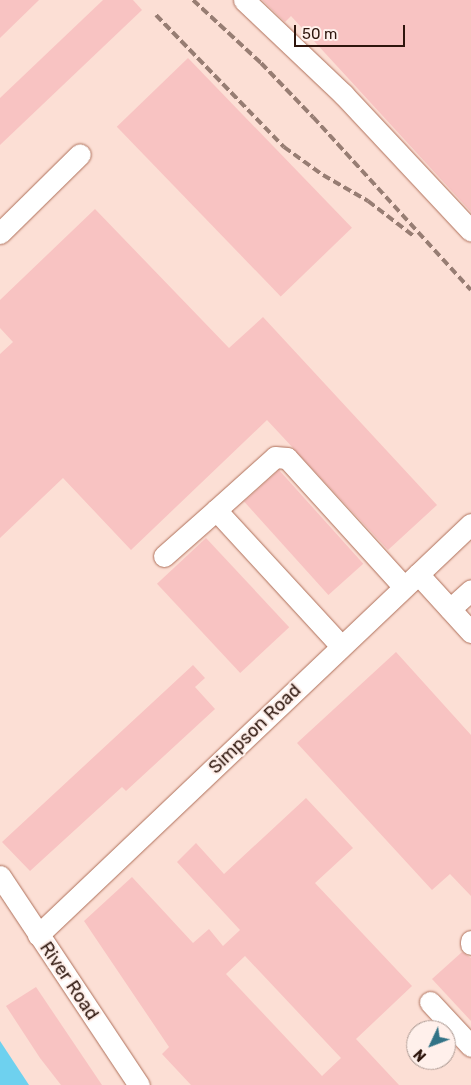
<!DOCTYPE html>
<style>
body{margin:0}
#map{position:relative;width:471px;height:1085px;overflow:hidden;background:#fcdfd5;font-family:Rubik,sans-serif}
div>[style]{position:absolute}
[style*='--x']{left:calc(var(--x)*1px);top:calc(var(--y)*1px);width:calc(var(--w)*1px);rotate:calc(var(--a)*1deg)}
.water>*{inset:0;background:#6ed1ef}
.building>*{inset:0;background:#f8c3c2;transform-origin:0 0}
.roads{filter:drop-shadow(0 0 1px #ae6f59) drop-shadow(0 0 1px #ae6f59)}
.minor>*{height:21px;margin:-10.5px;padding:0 10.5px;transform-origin:10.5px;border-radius:10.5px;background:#fff}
.rail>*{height:4px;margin-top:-2px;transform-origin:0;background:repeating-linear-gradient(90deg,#977d73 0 8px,transparent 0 12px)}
span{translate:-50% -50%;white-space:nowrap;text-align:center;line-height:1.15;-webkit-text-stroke:4.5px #fff0eb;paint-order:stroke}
.street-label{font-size:18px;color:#2e160d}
.north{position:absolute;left:406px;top:1020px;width:50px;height:50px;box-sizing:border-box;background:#fff0eb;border:1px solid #ab9992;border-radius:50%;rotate:227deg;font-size:14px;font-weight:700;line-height:20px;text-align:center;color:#2e160d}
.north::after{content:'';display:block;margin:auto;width:18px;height:22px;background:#327386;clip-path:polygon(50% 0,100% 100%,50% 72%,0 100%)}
.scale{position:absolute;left:294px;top:25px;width:111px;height:22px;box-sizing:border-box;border:2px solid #2e160d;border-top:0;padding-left:6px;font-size:15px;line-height:18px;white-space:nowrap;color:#2e160d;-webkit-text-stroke:4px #fff0eb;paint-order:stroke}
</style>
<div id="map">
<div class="water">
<i style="clip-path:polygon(0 1041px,29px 1085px,0 1085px)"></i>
</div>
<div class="building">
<i style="clip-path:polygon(0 0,39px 0,0 38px)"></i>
<i style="clip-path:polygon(103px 0,133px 0,142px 10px,0 145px,0 98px)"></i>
<i style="clip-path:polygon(262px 0,471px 0,471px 212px,291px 16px,285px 22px)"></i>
<i style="left:188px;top:58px;width:236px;height:99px;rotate:46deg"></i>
<i style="clip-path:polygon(95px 209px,229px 348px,263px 317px,437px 505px,388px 550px,267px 420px,131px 550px,63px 478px,0 538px,0 354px,13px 342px,0 328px,0 300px)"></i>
<i style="left:279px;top:470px;width:126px;height:47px;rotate:48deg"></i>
<i style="left:206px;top:538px;width:122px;height:67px;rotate:47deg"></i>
<i style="clip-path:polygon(396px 652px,471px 735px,471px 896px,450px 874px,432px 890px,297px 743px)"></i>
<i style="clip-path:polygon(193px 665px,205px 678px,195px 687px,215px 709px,126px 791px,122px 787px,30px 871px,2px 842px)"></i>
<i style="clip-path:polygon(evenodd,306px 798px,353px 848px,315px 883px,412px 986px,356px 1039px,399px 1085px,191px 1085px,162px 1054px,169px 1047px,84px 921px,132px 877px,193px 943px,209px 929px,223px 946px,240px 930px,177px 862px,196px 843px,224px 874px,306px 798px,245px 956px,341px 1058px,322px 1076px,226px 974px,245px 956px)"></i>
<i style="clip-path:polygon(462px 952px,471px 958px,471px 1021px,432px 979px)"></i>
<i style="clip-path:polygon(36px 987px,102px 1085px,61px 1085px,40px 1058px,6px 1006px)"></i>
</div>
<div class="roads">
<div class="minor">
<i style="--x:244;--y:0;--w:137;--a:43.5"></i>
<i style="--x:343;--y:94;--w:187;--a:46.9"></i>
<i style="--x:0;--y:233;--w:112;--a:-44.6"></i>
<i style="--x:216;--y:510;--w:79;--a:-41.9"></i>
<i style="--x:275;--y:457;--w:12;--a:5"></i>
<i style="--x:287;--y:458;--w:174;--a:47.8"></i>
<i style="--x:164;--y:556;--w:69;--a:-41.5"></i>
<i style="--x:216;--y:510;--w:185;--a:47.4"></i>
<i style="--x:418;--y:574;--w:79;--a:47.6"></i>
<i style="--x:450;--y:609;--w:28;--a:-42"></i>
<i style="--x:0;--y:876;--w:251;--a:56.4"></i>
<i style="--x:38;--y:935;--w:597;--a:-43.51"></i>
<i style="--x:471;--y:941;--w:3;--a:90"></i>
<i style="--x:430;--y:1002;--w:60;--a:47"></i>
</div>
</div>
<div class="rail">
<i style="--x:193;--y:0;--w:93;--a:42.8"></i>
<i style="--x:261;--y:63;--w:75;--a:46.1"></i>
<i style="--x:313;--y:117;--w:234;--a:47.6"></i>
<i style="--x:156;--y:15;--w:184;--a:45.9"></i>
<i style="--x:284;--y:147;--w:48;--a:35.7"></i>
<i style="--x:323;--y:175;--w:52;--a:30"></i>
<i style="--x:368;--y:201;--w:59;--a:37.5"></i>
</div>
<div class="street-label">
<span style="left:255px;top:729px;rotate:-44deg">Simpson Road</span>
<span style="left:69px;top:981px;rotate:56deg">River Road</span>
</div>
<div class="north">N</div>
<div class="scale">50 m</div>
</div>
